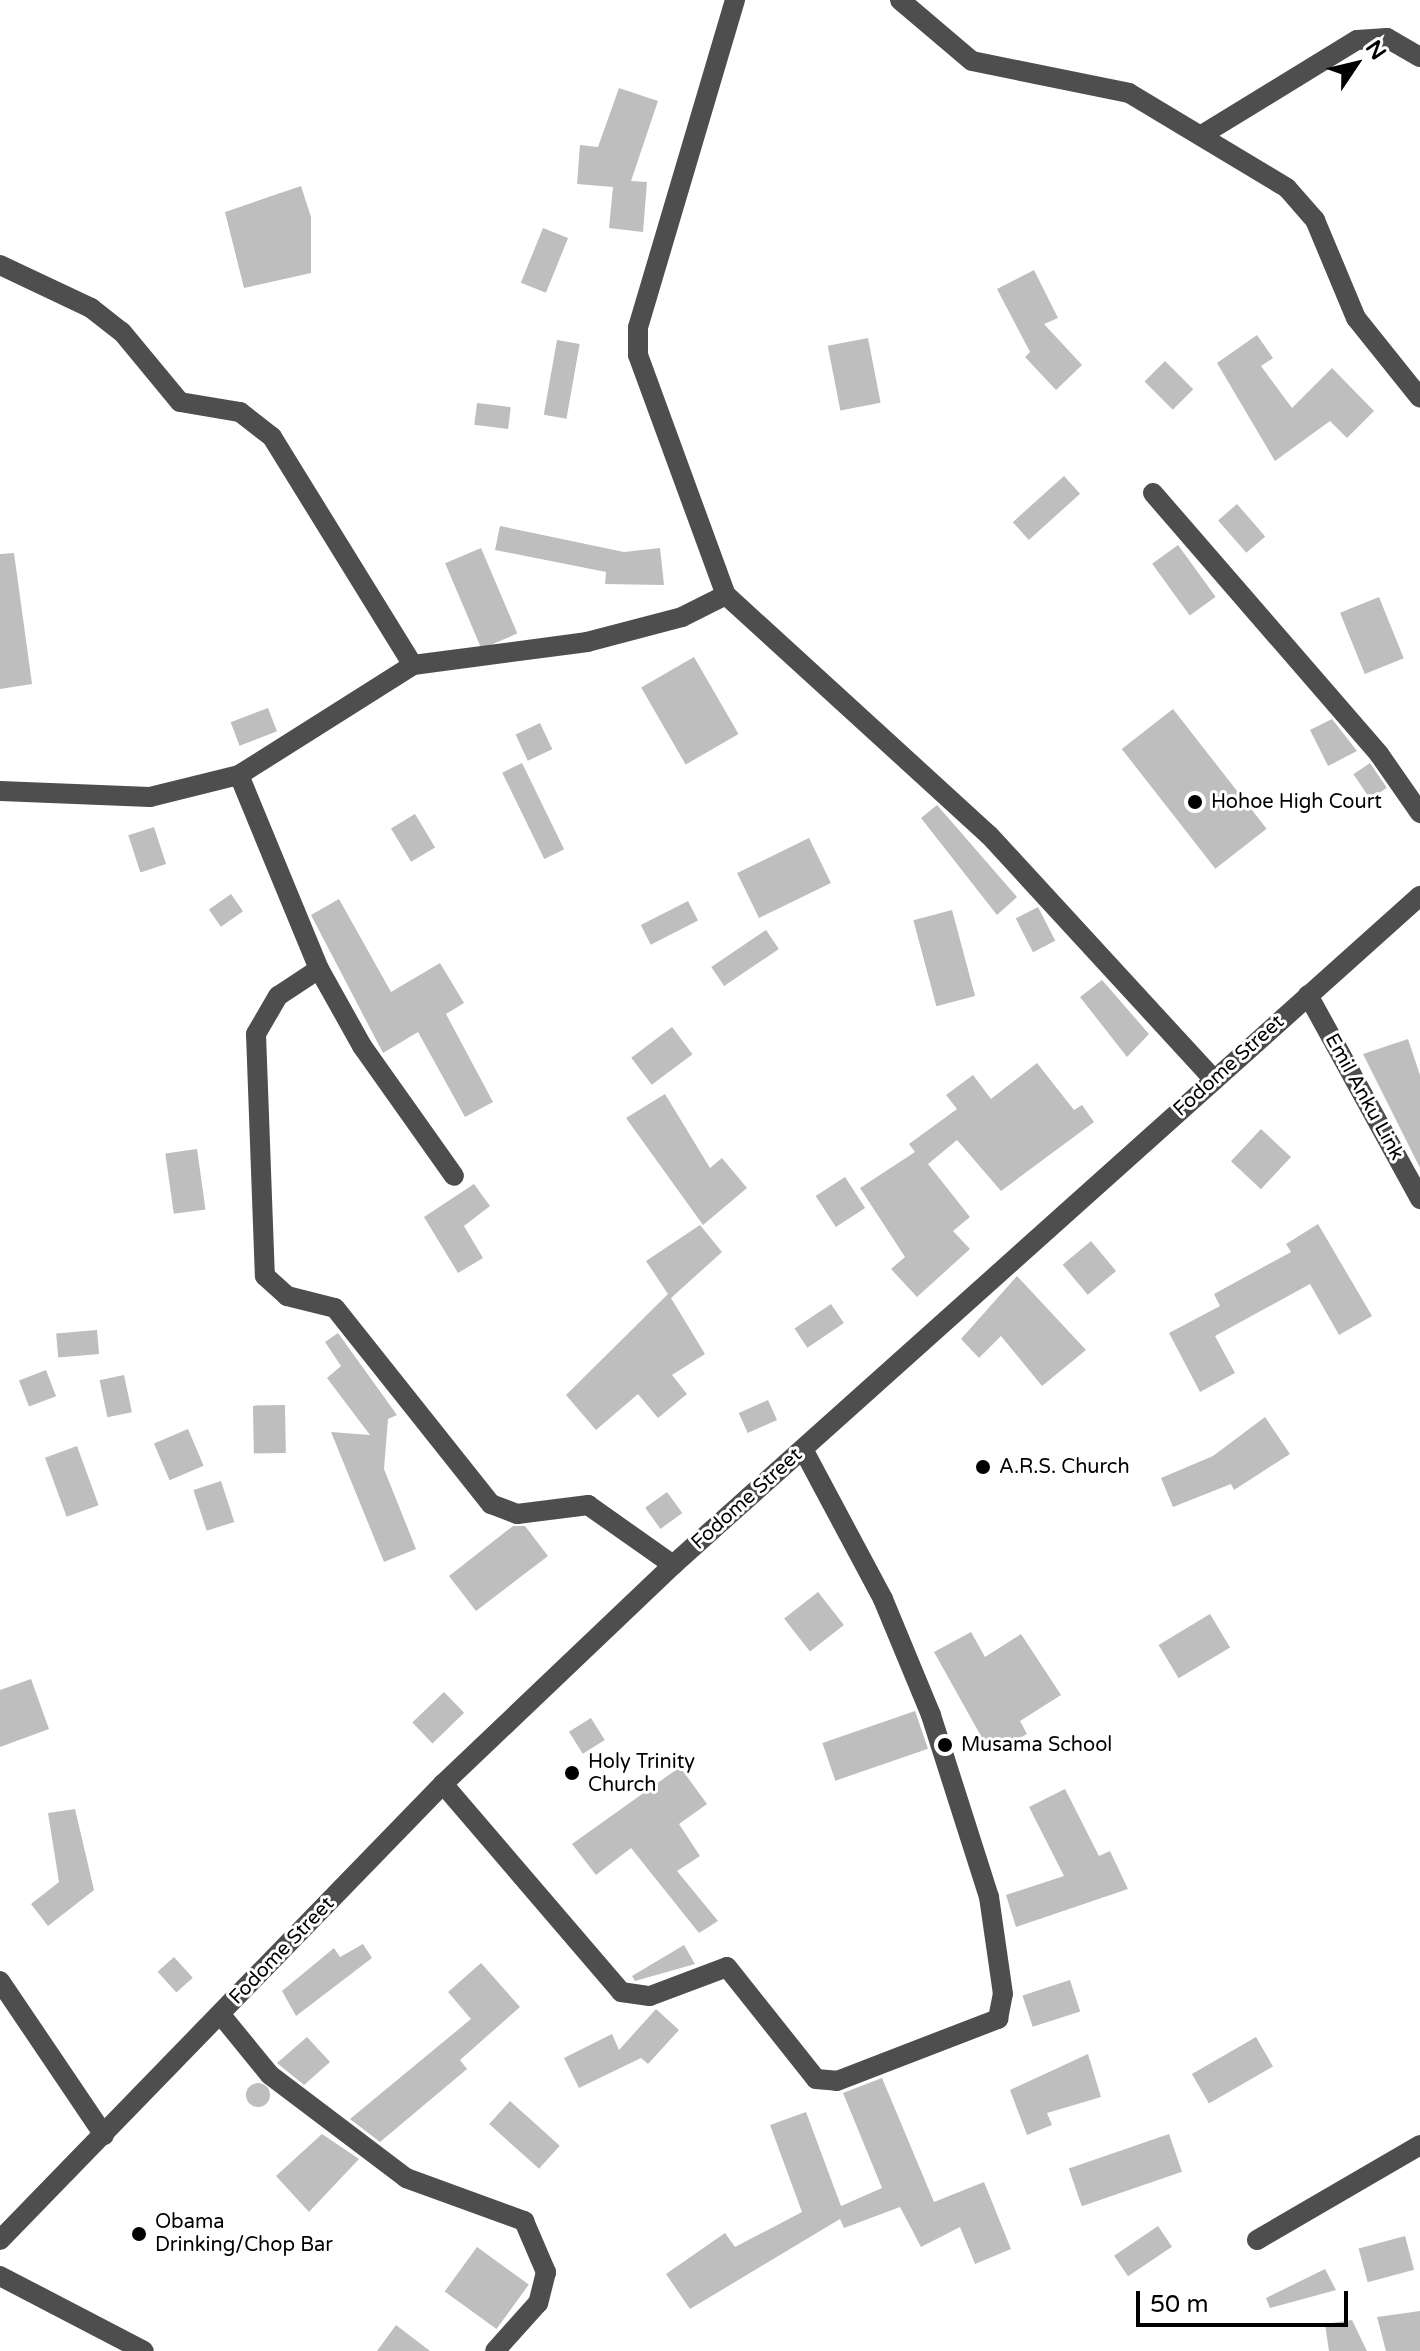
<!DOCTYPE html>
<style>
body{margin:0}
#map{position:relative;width:1420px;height:2351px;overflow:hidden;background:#fff;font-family:"Varela Round",sans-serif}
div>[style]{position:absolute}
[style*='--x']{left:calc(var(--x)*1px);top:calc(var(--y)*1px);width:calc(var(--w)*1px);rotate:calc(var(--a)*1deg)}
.building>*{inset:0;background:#bebebe;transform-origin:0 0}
.round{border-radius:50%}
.minor>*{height:20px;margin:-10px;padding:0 10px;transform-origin:10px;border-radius:10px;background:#4e4e4e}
.dots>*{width:22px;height:22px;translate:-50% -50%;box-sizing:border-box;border:4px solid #fff;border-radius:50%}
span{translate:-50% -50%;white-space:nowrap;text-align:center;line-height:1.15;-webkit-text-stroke:6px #fff;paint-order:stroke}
.poi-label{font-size:20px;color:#000}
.left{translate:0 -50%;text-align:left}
.street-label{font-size:20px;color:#000}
.north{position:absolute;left:1316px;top:24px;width:80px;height:80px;-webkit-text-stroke:6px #fff;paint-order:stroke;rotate:55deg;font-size:22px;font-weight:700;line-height:32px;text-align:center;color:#000}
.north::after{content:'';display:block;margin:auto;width:28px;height:36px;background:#000;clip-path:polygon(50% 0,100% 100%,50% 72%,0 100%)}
.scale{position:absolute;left:1136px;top:2291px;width:212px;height:36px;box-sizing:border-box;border:4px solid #000;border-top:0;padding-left:10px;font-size:24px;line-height:28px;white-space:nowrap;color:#000;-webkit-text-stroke:6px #fff;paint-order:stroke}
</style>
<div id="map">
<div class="building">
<i style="clip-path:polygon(619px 88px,658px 101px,631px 181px,647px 182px,643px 232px,609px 228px,613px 187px,577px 184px,580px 145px,598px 147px)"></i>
<i style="clip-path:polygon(301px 186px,311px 217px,311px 273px,244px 288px,225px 212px)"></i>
<i style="left:543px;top:228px;width:27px;height:59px;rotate:22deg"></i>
<i style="clip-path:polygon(1034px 270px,1058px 318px,1044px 324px,1082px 365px,1056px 390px,1025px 357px,1030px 352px,997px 289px)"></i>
<i style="clip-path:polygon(1257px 335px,1273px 358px,1261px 366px,1292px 408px,1332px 368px,1374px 411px,1347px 438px,1330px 421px,1275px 461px,1217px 363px)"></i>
<i style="left:868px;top:338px;width:66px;height:41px;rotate:79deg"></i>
<i style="left:557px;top:340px;width:23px;height:76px;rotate:10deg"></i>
<i style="left:1165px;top:361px;width:40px;height:29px;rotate:45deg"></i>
<i style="left:477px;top:403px;width:34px;height:22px;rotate:7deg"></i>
<i style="left:1064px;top:476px;width:24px;height:69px;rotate:48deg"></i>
<i style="left:1237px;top:504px;width:43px;height:25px;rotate:49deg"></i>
<i style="clip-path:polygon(500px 526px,624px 552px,660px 548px,664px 585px,605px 584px,606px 572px,495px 550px)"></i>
<i style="left:1178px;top:545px;width:64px;height:32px;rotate:54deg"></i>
<i style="left:481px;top:548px;width:93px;height:39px;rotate:67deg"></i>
<i style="clip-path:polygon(14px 553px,32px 684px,0 689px,0 554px)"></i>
<i style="left:1379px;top:597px;width:66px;height:42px;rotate:68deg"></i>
<i style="left:694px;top:657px;width:89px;height:61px;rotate:60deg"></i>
<i style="left:268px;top:708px;width:25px;height:40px;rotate:69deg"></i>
<i style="left:1173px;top:709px;width:152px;height:65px;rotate:52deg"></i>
<i style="clip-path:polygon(1332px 719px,1357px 751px,1328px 766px,1310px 730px)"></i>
<i style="left:540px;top:723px;width:29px;height:27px;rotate:65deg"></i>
<i style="left:522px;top:763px;width:96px;height:22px;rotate:64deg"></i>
<i style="left:1370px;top:763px;width:30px;height:20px;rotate:56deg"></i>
<i style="clip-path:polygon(937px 805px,1017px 897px,997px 915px,921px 818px)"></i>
<i style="left:415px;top:814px;width:39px;height:28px;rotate:59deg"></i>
<i style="left:154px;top:827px;width:39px;height:27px;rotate:72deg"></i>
<i style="left:809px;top:838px;width:50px;height:80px;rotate:64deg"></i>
<i style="left:231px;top:894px;width:21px;height:27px;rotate:55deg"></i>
<i style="clip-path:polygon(339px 899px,391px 992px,440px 963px,464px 1003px,446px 1014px,493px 1102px,465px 1117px,418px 1032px,383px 1053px,311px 915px)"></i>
<i style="left:688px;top:901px;width:22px;height:53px;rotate:63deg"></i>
<i style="left:1038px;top:907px;width:38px;height:25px;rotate:63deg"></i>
<i style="left:952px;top:910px;width:89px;height:40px;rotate:75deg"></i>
<i style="left:766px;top:930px;width:23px;height:66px;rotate:56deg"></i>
<i style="clip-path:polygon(1102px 980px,1149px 1034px,1127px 1057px,1080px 997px)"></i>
<i style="left:672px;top:1027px;width:34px;height:51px;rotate:53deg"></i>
<i style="clip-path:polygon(1408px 1039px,1420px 1075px,1420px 1168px,1363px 1054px)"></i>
<i style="clip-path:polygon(1037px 1063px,1074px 1110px,1082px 1105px,1094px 1122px,1001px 1191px,957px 1140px,928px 1164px,970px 1217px,953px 1231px,970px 1249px,917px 1297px,891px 1269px,905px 1257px,860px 1188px,915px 1152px,909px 1144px,957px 1109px,946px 1095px,973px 1075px,991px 1099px)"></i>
<i style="clip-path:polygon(665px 1094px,710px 1168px,722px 1158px,747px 1188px,703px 1225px,626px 1118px)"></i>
<i style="left:1261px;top:1129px;width:41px;height:44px;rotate:43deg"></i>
<i style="left:197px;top:1149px;width:61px;height:32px;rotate:82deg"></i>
<i style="left:845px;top:1177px;width:37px;height:35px;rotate:57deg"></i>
<i style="clip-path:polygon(474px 1184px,490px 1206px,464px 1226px,483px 1258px,458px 1273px,424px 1217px)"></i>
<i style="clip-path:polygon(1318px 1224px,1372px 1316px,1339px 1335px,1310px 1284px,1215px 1336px,1235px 1373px,1200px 1392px,1169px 1333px,1220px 1306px,1214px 1294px,1291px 1252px,1286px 1244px)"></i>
<i style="clip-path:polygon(700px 1225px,722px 1252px,671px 1298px,705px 1354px,672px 1375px,687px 1394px,658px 1418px,638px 1394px,596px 1430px,566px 1395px,668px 1294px,646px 1261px)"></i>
<i style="left:1091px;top:1241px;width:39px;height:37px;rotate:50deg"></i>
<i style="clip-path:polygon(1017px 1276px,1086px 1350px,1042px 1386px,1001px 1336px,979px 1358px,961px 1339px)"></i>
<i style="left:831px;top:1304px;width:23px;height:44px;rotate:56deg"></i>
<i style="left:97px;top:1330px;width:24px;height:41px;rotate:85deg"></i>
<i style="clip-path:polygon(338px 1333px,397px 1415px,388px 1419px,384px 1469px,416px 1549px,384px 1562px,331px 1432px,370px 1435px,327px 1378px,341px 1366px,325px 1342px)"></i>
<i style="left:46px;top:1370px;width:28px;height:29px;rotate:69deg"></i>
<i style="left:124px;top:1375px;width:38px;height:25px;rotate:78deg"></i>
<i style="left:768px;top:1400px;width:22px;height:32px;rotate:66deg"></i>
<i style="left:285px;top:1405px;width:48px;height:32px;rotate:89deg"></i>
<i style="clip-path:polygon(1265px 1417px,1290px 1454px,1234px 1490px,1231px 1484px,1173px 1507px,1161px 1478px,1213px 1456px)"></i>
<i style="left:188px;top:1429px;width:40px;height:37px;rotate:67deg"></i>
<i style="left:77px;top:1446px;width:63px;height:34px;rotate:70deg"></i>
<i style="left:221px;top:1481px;width:43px;height:29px;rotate:72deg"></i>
<i style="left:667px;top:1492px;width:26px;height:27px;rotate:54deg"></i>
<i style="clip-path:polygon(513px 1526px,525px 1526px,548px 1556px,476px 1611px,449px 1576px)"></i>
<i style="left:818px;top:1592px;width:42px;height:43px;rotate:52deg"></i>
<i style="left:1210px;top:1614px;width:39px;height:60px;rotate:59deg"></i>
<i style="clip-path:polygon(971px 1632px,985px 1657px,1021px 1634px,1061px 1695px,1020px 1721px,1027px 1734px,991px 1754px,934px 1652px)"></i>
<i style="clip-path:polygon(31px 1679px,49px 1729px,0 1747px,0 1690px)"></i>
<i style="left:444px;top:1692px;width:29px;height:44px;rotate:46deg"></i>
<i style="left:915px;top:1711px;width:40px;height:98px;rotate:71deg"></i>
<i style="left:591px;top:1718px;width:26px;height:26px;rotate:58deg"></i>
<i style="clip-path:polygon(680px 1767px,707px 1804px,679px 1824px,700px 1856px,677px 1871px,718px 1921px,699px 1933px,631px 1848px,596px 1875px,572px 1844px)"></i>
<i style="clip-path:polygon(1065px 1789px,1099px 1856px,1110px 1851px,1128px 1889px,1016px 1927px,1006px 1895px,1064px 1876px,1029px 1807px)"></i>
<i style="clip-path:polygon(75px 1809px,94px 1890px,48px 1926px,31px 1904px,59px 1882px,48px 1813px)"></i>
<i style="clip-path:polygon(363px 1944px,372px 1958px,296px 2016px,282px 1991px,334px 1948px,340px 1957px)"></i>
<i style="clip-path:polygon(684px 1945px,695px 1964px,635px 1981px,632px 1976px)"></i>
<i style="left:174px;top:1957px;width:28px;height:22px;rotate:48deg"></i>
<i style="clip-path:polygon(481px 1963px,520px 2007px,460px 2060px,467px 2069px,380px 2142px,350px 2119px,471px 2019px,448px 1992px)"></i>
<i style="left:1070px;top:1980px;width:33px;height:50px;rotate:72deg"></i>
<i style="clip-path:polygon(656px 2009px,679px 2030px,648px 2064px,641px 2058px,579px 2088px,564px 2058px,612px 2034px,619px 2050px)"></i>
<i style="clip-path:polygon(307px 2037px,330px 2062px,304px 2085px,277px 2063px)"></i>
<i style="left:1256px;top:2037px;width:34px;height:74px;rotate:60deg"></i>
<i style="clip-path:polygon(1088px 2054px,1101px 2097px,1047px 2113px,1052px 2125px,1027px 2135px,1010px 2090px)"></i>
<i style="clip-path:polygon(882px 2078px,934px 2202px,984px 2182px,1011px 2249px,975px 2264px,960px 2227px,921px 2247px,900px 2207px,844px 2228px,840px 2219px,690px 2309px,666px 2274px,725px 2233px,735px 2247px,802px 2212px,770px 2125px,806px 2112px,841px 2206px,882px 2188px,843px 2093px)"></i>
<i class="round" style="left:246px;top:2083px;width:24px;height:24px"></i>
<i style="left:510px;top:2101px;width:67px;height:31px;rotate:42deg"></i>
<i style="clip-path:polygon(322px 2134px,359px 2159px,309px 2212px,276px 2176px)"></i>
<i style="left:1169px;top:2134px;width:40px;height:106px;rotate:71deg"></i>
<i style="left:1158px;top:2226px;width:25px;height:53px;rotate:56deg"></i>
<i style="left:1405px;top:2236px;width:35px;height:48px;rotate:75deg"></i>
<i style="left:477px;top:2247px;width:64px;height:55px;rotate:36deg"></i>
<i style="clip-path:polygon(1325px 2269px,1336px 2290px,1270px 2308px,1266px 2298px)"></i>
<i style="clip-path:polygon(1420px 2311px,1420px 2351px,1386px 2351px,1377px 2317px)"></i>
<i style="clip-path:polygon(1352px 2320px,1367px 2351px,1329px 2351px,1325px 2324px)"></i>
<i style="clip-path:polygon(396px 2325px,430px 2351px,377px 2351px)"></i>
</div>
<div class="minor">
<i style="--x:735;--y:0;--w:341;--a:106.5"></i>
<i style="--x:638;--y:327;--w:28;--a:90"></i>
<i style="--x:638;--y:355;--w:256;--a:69.9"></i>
<i style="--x:726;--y:595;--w:356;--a:42.4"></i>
<i style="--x:989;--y:835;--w:333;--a:47.4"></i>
<i style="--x:900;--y:0;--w:94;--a:40.3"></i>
<i style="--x:972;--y:61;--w:160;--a:11.5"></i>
<i style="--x:1129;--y:93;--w:184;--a:31"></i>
<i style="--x:1287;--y:188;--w:43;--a:48.8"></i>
<i style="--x:1315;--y:220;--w:106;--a:67.3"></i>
<i style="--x:1356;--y:318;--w:102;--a:51.3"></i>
<i style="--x:1205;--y:133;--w:178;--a:-31.5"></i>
<i style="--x:1357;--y:40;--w:30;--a:-4"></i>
<i style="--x:1387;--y:38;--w:38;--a:30"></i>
<i style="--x:0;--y:265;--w:101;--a:25.3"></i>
<i style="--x:91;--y:308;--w:39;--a:38"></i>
<i style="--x:122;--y:332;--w:91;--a:50.4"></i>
<i style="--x:180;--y:402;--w:61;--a:9.5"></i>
<i style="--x:240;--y:412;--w:41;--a:38"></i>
<i style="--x:272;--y:437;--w:268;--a:58.3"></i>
<i style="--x:1153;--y:493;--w:345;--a:49.1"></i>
<i style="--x:1379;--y:754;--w:72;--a:55.2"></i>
<i style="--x:239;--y:775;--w:210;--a:67.6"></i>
<i style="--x:319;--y:969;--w:88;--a:60.8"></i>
<i style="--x:362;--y:1046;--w:159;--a:54.7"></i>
<i style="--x:0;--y:791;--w:150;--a:2.3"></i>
<i style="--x:150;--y:797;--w:92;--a:-13.9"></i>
<i style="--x:239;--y:775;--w:206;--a:-32.3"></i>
<i style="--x:413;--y:665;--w:176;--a:-7.5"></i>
<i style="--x:587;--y:642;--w:98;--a:-14.7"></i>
<i style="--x:682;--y:617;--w:49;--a:-26.6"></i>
<i style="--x:319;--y:969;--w:49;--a:146.6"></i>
<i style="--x:278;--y:996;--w:44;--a:120.1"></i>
<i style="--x:256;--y:1034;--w:242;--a:87.9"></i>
<i style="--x:265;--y:1276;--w:30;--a:42"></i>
<i style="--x:287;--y:1296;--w:49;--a:14"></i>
<i style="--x:335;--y:1308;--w:251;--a:51.5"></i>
<i style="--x:491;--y:1504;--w:28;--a:21"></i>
<i style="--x:517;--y:1514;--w:72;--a:-7.2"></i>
<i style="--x:588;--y:1505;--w:104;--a:35.2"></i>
<i style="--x:1308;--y:995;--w:233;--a:61.2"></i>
<i style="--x:443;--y:1784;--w:274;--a:49.4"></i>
<i style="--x:621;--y:1992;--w:29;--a:8"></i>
<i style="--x:650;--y:1996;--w:82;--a:-20.6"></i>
<i style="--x:727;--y:1967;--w:143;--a:51.5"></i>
<i style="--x:816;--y:2079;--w:21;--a:5"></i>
<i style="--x:837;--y:2081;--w:173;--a:-21.1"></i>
<i style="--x:998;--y:2019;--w:25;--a:-79"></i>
<i style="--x:1003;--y:1994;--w:98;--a:-98.2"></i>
<i style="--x:989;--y:1897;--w:191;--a:-107.7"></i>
<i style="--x:931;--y:1715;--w:126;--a:-112.5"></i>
<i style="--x:883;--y:1599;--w:170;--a:-118.1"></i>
<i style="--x:0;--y:1981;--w:186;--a:56"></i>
<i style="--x:221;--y:2015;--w:77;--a:50.8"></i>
<i style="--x:270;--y:2075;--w:171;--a:37.1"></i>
<i style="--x:406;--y:2178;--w:126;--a:20"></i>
<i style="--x:524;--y:2221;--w:56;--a:66.7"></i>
<i style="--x:546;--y:2272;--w:32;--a:104"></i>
<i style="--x:538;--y:2303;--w:64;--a:131.9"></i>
<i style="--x:0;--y:2240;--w:636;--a:-45.83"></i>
<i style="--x:443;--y:1784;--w:318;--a:-43.6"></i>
<i style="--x:673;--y:1565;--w:1003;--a:-41.85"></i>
<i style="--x:1257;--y:2240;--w:189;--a:-30.2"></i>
<i style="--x:0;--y:2276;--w:162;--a:27.5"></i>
</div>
<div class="dots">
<i style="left:1195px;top:802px;background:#000"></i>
<i style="left:983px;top:1467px;background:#000"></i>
<i style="left:945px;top:1745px;background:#000"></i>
<i style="left:572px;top:1773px;background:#000"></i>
<i style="left:139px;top:2234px;background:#000"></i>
</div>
<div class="poi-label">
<span class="left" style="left:1211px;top:802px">Hohoe High Court</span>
<span class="left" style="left:999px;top:1467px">A.R.S. Church</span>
<span class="left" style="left:961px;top:1745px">Musama School</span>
<span class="left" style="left:588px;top:1774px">Holy Trinity<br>Church</span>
<span class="left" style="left:155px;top:2234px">Obama<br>Drinking/Chop Bar</span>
</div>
<div class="street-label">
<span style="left:1229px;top:1066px;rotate:-42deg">Fodome Street</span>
<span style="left:1364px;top:1097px;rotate:61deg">Emil Anku Link</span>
<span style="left:747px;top:1499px;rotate:-42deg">Fodome Street</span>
<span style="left:282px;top:1951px;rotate:-46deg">Fodome Street</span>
</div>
<div class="north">N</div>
<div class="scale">50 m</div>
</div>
